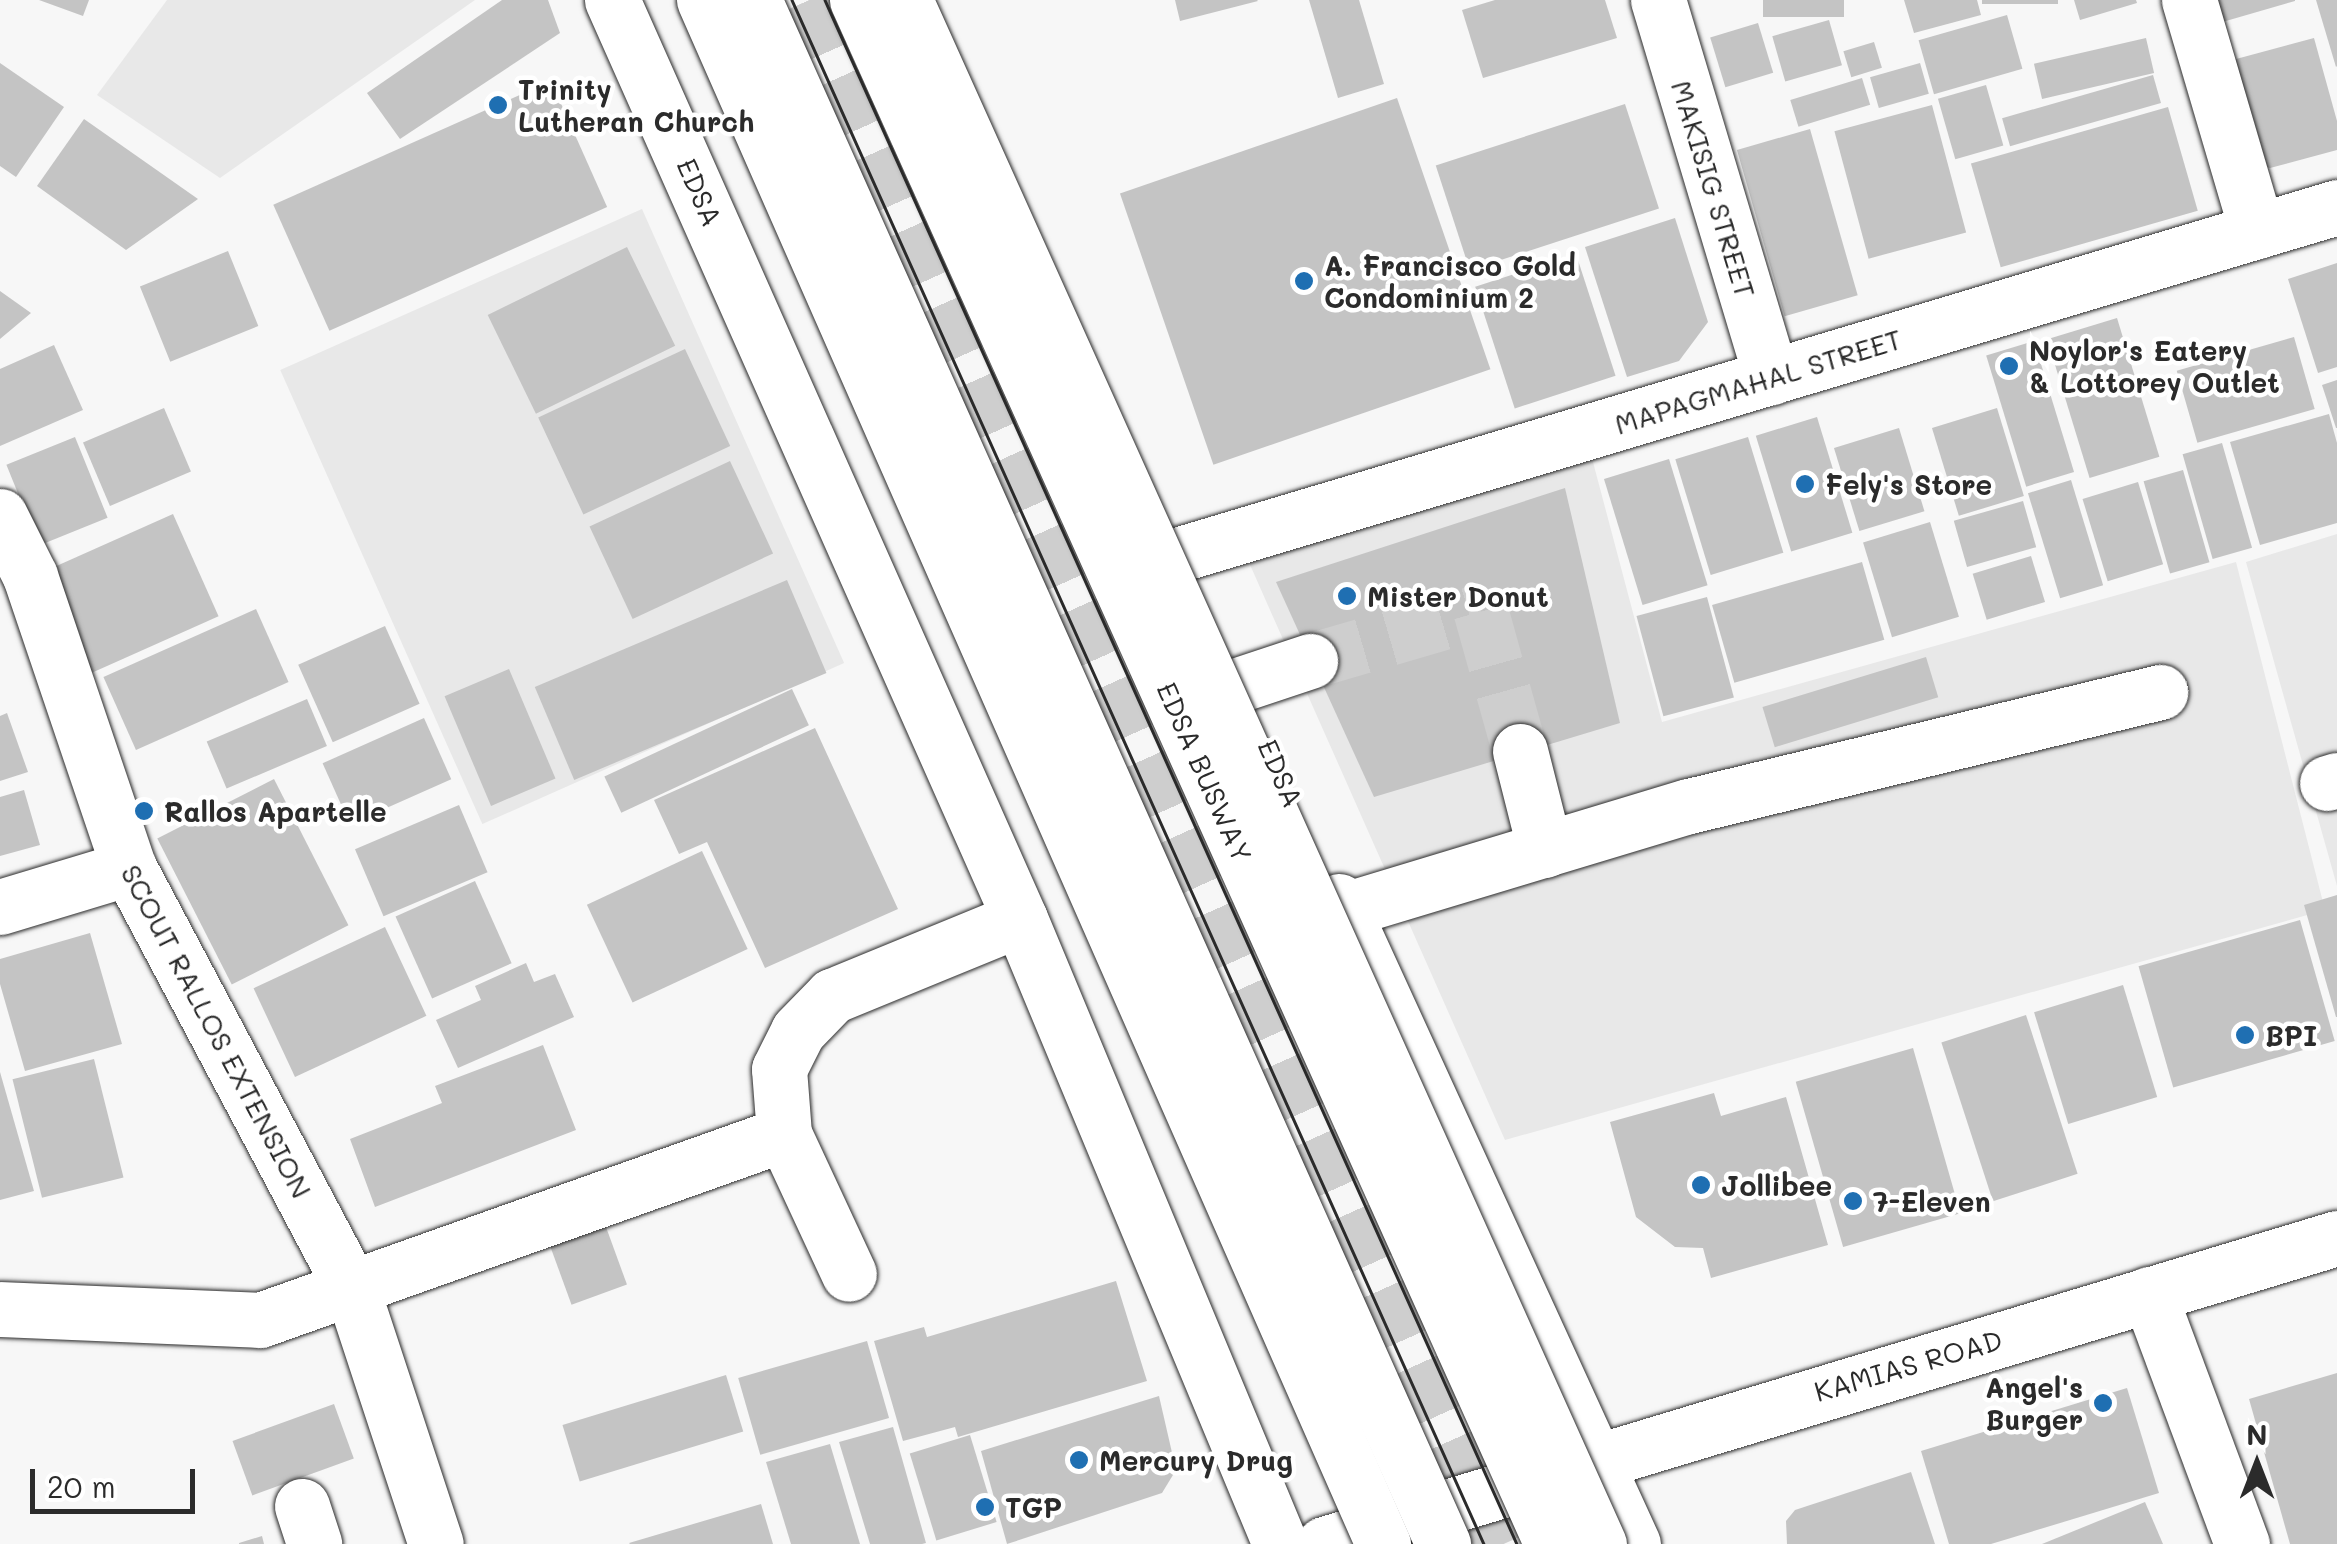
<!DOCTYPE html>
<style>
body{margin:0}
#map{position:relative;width:2337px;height:1544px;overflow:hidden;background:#f7f7f7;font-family:Mali,sans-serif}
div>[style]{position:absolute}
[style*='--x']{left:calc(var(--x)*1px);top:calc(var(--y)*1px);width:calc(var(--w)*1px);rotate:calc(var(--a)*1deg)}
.built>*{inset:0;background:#e8e8e8;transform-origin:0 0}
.building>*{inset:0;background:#c4c4c4;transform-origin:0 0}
.minor-tunnel>*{height:55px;margin-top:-27.5px;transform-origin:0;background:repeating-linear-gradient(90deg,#cecece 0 55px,transparent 0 83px)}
.roads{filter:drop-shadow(0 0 2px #2b2b2b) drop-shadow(0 0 2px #2b2b2b)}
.minor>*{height:55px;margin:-27.5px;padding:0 27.5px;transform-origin:27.5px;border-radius:27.5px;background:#fff}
.major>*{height:55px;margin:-27.5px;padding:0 27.5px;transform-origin:27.5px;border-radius:27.5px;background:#fff}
.tram>*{height:2.5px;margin:-1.25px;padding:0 1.25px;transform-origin:1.25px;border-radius:1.25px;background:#2b2b2b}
.bridges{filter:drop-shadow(0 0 2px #2b2b2b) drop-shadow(0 0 2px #2b2b2b)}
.minor-bridge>*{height:55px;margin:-27.5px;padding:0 27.5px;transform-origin:27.5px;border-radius:27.5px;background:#fff}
.highway-bridge>*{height:55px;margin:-27.5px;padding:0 27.5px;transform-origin:27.5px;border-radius:27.5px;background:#fff}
.dots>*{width:28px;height:28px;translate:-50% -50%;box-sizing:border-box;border:5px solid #fff;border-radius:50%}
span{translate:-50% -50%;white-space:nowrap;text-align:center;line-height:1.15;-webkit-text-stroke:9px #fff;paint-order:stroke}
.poi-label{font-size:28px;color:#2b2b2b;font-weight:700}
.left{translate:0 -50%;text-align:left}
.right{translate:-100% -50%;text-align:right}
.street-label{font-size:28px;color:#2b2b2b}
.north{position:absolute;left:2207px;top:1414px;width:100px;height:100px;-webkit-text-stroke:8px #fff;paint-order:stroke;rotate:0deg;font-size:28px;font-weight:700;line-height:40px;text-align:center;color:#2b2b2b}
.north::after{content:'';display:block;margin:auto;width:35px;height:45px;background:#2b2b2b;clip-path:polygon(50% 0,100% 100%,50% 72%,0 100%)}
.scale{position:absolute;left:30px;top:1469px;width:165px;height:45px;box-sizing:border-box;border:5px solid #2b2b2b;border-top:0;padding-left:12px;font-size:30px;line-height:35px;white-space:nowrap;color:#2b2b2b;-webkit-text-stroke:8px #fff;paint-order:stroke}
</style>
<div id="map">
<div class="built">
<i style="clip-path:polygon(167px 0,475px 0,220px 178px,97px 95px)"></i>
<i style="left:642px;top:209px;width:497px;height:396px;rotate:66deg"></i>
<i style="clip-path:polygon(1589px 447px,1662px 722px,2236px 562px,2325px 910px,1505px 1140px,1247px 558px)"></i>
<i style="clip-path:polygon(2337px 534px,2337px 886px,2246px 562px)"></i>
</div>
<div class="building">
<i style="clip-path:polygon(39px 0,89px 0,83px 16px)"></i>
<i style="clip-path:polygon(502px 0,548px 0,560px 33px,400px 139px,367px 93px)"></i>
<i style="clip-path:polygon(1175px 0,1257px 0,1258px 1px,1180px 21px)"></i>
<i style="clip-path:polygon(1309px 0,1359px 0,1384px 84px,1338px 98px)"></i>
<i style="clip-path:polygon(1495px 0,1605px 0,1617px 38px,1483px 78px,1462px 10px)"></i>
<i style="left:1763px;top:0;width:81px;height:17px"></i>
<i style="clip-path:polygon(1904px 0,1977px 0,1981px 15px,1914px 33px)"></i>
<i style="left:1982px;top:0;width:76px;height:4px"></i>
<i style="clip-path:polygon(2074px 0,2136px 0,2137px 3px,2080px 20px)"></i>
<i style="clip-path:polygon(2212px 0,2295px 0,2295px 1px,2219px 23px)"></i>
<i style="clip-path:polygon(2316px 0,2337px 0,2337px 66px,2336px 67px)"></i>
<i style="left:2007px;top:15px;width:56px;height:92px;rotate:74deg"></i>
<i style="left:1829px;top:20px;width:47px;height:59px;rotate:74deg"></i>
<i style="left:1758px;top:23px;width:52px;height:50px;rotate:73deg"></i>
<i style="left:2146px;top:38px;width:36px;height:115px;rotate:77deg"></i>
<i style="clip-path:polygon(2314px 38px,2337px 121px,2337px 150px,2270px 168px,2258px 165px,2225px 62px)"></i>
<i style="left:1874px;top:42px;width:27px;height:32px;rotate:73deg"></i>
<i style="clip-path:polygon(0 63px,64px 107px,16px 177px,0 166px)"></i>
<i style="left:1920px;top:63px;width:32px;height:52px;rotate:74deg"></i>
<i style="left:2153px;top:75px;width:29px;height:157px;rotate:74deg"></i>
<i style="left:1862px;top:78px;width:28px;height:75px;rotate:73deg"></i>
<i style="left:551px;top:81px;width:138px;height:304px;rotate:66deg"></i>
<i style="left:1986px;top:85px;width:63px;height:50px;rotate:74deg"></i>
<i style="left:1397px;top:98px;width:287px;height:293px;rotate:71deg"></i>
<i style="left:1625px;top:104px;width:110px;height:199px;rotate:72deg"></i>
<i style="left:1932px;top:105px;width:132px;height:101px;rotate:75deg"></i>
<i style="left:2168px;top:107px;width:108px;height:205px;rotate:74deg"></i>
<i style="clip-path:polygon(84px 119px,198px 199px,126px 250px,37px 186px)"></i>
<i style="left:1810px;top:129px;width:173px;height:76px;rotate:74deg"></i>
<i style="clip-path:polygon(1675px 218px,1708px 322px,1679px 361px,1627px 377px,1585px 247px)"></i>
<i style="left:627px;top:247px;width:110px;height:155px;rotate:64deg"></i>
<i style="left:228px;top:251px;width:81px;height:95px;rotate:68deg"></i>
<i style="left:1576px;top:254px;width:128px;height:106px;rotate:72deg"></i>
<i style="clip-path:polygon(2337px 263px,2337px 367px,2318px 373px,2288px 279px)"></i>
<i style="clip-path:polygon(0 291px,31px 313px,0 339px)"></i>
<i style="left:2117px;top:318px;width:145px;height:73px;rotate:73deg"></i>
<i style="left:2294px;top:337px;width:75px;height:122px;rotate:74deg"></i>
<i style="left:2034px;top:341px;width:137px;height:50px;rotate:73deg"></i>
<i style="clip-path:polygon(54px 345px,83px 410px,0 446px,0 369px)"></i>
<i style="left:685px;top:349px;width:107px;height:162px;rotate:65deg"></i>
<i style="clip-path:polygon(2337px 380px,2337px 428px,2336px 428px,2322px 385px)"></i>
<i style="left:164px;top:408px;width:69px;height:88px;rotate:67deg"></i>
<i style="left:1997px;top:408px;width:92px;height:68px;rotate:73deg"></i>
<i style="clip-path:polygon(2329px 414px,2337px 443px,2337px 523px,2260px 545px,2230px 442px)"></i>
<i style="left:1817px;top:417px;width:121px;height:64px;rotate:73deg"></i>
<i style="left:1899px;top:428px;width:87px;height:68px;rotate:73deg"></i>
<i style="left:75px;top:437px;width:87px;height:74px;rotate:68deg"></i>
<i style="left:1748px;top:437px;width:121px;height:76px;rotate:73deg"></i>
<i style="left:2222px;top:443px;width:109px;height:41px;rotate:74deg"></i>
<i style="left:1669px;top:459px;width:132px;height:68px;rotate:73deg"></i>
<i style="left:730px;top:461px;width:102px;height:155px;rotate:65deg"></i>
<i style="left:2183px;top:470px;width:96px;height:41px;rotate:74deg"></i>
<i style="left:2071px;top:480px;width:110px;height:45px;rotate:73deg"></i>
<i style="left:2138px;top:482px;width:86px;height:58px;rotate:73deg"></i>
<i style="clip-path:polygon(1565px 488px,1620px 723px,1374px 797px,1276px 582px)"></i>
<i style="left:2023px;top:501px;width:48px;height:72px;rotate:74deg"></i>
<i style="left:173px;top:514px;width:112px;height:146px;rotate:66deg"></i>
<i style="left:1930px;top:522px;width:99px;height:70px;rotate:73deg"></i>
<i style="left:2031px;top:556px;width:48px;height:61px;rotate:73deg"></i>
<i style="left:1862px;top:562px;width:81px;height:156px;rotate:74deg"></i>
<i style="left:787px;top:580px;width:101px;height:274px;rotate:67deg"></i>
<i style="left:1707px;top:597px;width:104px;height:73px;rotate:75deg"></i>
<i style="left:256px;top:609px;width:80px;height:167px;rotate:66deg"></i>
<i style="left:385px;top:626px;width:85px;height:95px;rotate:66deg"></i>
<i style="left:1926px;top:657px;width:42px;height:171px;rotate:73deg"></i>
<i style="left:509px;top:669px;width:119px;height:70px;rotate:67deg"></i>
<i style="left:792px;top:689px;width:40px;height:207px;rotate:65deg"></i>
<i style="left:307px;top:699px;width:51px;height:109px;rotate:67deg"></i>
<i style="clip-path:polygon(7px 713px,28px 772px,0 781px,0 716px)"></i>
<i style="left:424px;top:718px;width:67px;height:111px;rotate:66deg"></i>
<i style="clip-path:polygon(815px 728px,898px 909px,765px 968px,707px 842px,679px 854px,654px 800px)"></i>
<i style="left:274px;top:779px;width:164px;height:131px;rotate:63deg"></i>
<i style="clip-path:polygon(24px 790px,40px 845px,0 856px,0 797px)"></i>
<i style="left:459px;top:805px;width:73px;height:113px;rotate:67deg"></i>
<i style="left:702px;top:851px;width:108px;height:127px;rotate:65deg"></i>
<i style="left:475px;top:881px;width:90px;height:87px;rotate:66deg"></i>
<i style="clip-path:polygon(2337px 895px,2337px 1017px,2336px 1017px,2304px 905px)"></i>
<i style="left:2300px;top:920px;width:126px;height:168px;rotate:74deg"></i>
<i style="left:385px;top:927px;width:98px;height:145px;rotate:65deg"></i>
<i style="clip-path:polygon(90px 933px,122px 1044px,25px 1071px,0 984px,0 959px)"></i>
<i style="clip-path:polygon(526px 963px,534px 982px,555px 974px,574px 1017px,458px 1068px,436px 1020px,481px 1000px,475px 986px)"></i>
<i style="left:2123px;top:985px;width:117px;height:93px;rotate:73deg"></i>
<i style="left:2026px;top:1015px;width:167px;height:89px;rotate:72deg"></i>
<i style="clip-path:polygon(543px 1045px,576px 1130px,375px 1207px,350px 1139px,442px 1103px,435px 1086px)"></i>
<i style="left:1913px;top:1048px;width:172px;height:122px;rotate:74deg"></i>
<i style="left:94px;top:1059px;width:122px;height:84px;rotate:76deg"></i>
<i style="clip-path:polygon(0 1072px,34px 1191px,0 1200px)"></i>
<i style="clip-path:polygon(1714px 1093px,1721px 1116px,1786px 1097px,1828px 1245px,1711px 1278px,1703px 1248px,1675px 1247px,1636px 1217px,1610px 1122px)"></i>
<i style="left:602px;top:1216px;width:73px;height:59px;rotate:70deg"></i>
<i style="clip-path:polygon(1116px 1281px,1147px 1381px,958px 1437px,955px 1427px,903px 1441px,874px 1341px,924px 1327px,927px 1337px)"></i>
<i style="left:867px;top:1341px;width:80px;height:134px;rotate:74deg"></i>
<i style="clip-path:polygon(2337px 1373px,2337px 1544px,2290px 1544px,2249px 1399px)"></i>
<i style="left:726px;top:1375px;width:59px;height:171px;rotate:73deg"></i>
<i style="clip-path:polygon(2127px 1388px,2159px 1493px,1991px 1544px,1949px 1544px,1921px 1451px)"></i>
<i style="clip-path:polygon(1159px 1396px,1176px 1470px,1162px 1493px,1007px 1544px,981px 1451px)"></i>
<i style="left:334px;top:1404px;width:58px;height:108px;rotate:70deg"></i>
<i style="clip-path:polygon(893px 1427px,926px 1543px,922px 1544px,870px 1544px,839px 1442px)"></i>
<i style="left:970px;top:1435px;width:91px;height:63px;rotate:73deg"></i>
<i style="clip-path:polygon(830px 1444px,860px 1544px,791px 1544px,766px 1462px)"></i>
<i style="clip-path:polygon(1911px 1472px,1935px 1544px,1787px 1544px,1786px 1521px,1795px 1510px)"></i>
<i style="clip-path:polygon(2145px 1502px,2163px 1544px,2042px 1544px)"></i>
<i style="clip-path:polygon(761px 1504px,773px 1544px,630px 1544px,629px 1543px)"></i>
<i style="clip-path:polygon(262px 1536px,264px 1544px,239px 1544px,239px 1543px)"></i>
</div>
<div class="minor-tunnel">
<i style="--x:808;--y:0;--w:1693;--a:65.77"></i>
<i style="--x:1310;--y:661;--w:178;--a:-16.3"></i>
<i style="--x:1481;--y:611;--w:145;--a:74.4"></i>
</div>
<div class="roads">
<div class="minor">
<i style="--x:1658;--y:0;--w:394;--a:73.3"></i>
<i style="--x:2189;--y:0;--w:241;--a:73.6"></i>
<i style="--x:0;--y:516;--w:67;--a:63.4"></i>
<i style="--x:30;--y:576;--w:308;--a:71.3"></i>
<i style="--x:129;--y:868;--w:476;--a:62.1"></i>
<i style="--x:352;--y:1289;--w:268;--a:71.8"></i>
<i style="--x:1180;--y:554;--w:1208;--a:-16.69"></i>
<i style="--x:1241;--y:684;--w:73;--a:-18.4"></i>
<i style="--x:1520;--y:751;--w:102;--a:75.8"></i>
<i style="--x:2327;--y:783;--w:10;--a:-17"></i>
<i style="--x:0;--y:907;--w:135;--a:-16.8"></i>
<i style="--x:1344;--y:910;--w:360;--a:-16.8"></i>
<i style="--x:1689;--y:806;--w:485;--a:-13.6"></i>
<i style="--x:784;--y:1134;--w:154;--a:65.1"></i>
<i style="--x:2149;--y:1294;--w:267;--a:69.6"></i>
<i style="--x:0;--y:1309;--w:260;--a:2.4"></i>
<i style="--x:260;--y:1320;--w:556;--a:-19.54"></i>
<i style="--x:784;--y:1134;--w:65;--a:-94.4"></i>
<i style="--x:779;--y:1069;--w:42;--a:-63.4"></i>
<i style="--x:798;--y:1031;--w:49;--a:-45.8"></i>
<i style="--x:832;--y:996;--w:203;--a:-22.3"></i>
<i style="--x:302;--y:1506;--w:40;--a:72"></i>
</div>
<div class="major">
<i style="--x:612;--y:0;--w:1005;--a:66.06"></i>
<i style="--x:1020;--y:919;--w:677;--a:67.41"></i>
<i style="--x:1339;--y:901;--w:707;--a:65.43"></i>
<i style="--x:1324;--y:1544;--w:1058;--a:-16.81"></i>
</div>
</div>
<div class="tram">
<i style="--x:792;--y:0;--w:1692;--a:65.86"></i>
<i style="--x:825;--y:0;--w:1692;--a:65.86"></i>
</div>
<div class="bridges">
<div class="minor-bridge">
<i style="--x:754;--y:0;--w:1691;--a:65.95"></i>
<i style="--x:857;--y:0;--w:1693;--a:65.77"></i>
</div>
<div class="highway-bridge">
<i style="--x:704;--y:0;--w:1687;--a:66.26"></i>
<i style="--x:905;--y:0;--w:1693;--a:65.8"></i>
</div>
</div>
<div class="dots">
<i style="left:498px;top:105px;background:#1f6fb2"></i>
<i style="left:1304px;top:281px;background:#1f6fb2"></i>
<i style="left:2009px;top:366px;background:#1f6fb2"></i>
<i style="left:1805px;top:484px;background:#1f6fb2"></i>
<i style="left:1347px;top:596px;background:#1f6fb2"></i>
<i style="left:144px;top:811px;background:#1f6fb2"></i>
<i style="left:2245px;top:1035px;background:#1f6fb2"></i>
<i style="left:1701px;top:1185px;background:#1f6fb2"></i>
<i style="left:1853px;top:1201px;background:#1f6fb2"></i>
<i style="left:2103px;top:1403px;background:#1f6fb2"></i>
<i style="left:1079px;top:1460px;background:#1f6fb2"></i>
<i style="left:985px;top:1507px;background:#1f6fb2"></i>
</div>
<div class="poi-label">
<span class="left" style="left:518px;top:105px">Trinity<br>Lutheran Church</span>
<span class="left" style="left:1324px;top:281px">A. Francisco Gold<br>Condominium 2</span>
<span class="left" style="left:2029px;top:366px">Noylor's Eatery<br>&amp; Lottorey Outlet</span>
<span class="left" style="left:1825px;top:484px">Fely's Store</span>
<span class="left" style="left:1367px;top:596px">Mister Donut</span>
<span class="left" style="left:164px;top:811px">Rallos Apartelle</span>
<span class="left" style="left:2265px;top:1035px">BPI</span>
<span class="left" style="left:1721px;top:1185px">Jollibee</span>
<span class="left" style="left:1873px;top:1201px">7-Eleven</span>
<span class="right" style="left:2083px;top:1403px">Angel's<br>Burger</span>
<span class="left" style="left:1099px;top:1460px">Mercury Drug</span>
<span class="left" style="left:1005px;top:1507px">TGP</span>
</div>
<div class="street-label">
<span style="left:1714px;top:189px;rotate:73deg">MAKISIG STREET</span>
<span style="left:700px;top:192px;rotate:66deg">EDSA</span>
<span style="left:1758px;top:381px;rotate:-17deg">MAPAGMAHAL STREET</span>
<span style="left:1205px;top:772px;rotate:66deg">EDSA BUSWAY</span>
<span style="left:1281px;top:773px;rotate:66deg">EDSA</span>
<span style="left:217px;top:1031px;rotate:62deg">SCOUT RALLOS EXTENSION</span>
<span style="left:1908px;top:1365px;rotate:-16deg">KAMIAS ROAD</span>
</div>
<div class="north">N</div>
<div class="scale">20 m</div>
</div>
